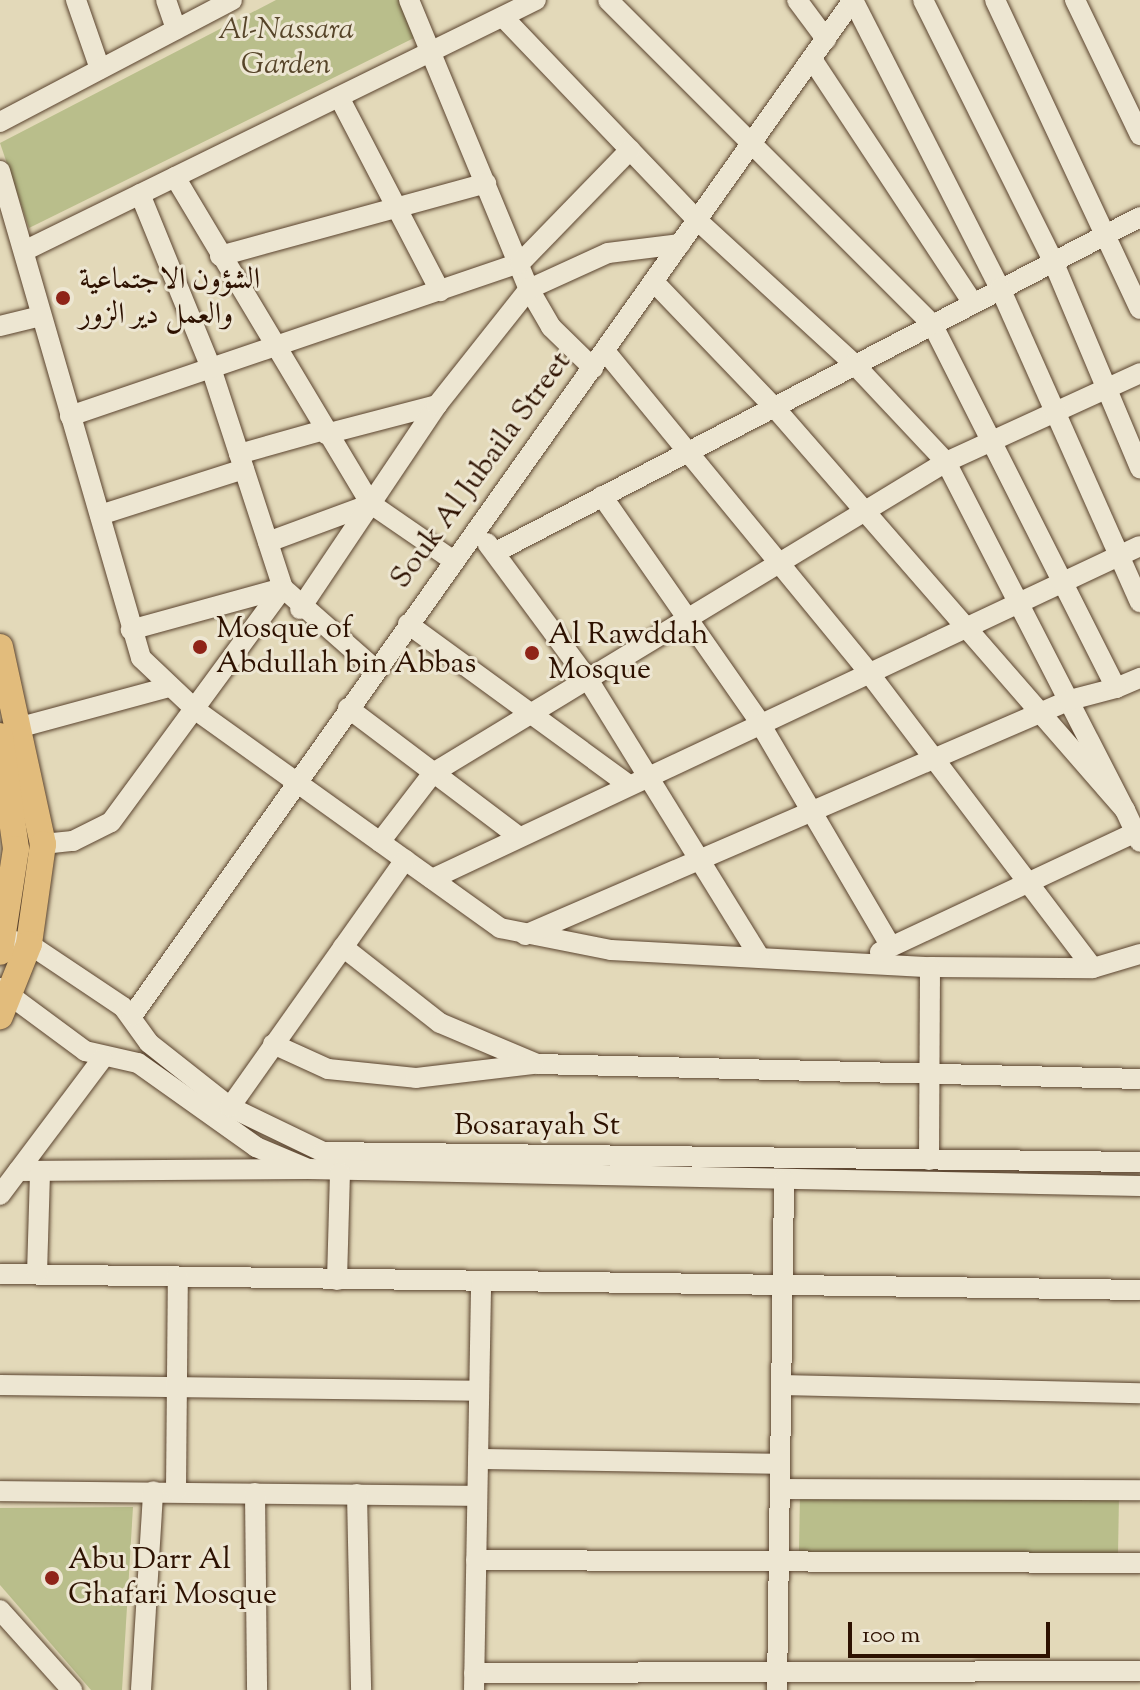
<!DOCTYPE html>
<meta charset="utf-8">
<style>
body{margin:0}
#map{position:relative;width:1140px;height:1690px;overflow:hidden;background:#e3d9b9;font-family:"Sorts Mill Goudy",Amiri,serif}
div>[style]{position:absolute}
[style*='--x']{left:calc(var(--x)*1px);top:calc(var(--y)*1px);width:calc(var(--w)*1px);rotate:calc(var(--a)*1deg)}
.green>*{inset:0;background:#b9be8b;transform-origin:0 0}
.roads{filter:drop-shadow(0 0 2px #5a432e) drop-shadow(0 0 2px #5a432e)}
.minor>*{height:20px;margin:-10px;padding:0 10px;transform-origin:10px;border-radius:10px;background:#ede6d2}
.major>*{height:26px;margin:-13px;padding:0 13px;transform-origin:13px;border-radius:13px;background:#e2bc7c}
.dots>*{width:22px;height:22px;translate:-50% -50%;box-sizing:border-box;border:4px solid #ede6d2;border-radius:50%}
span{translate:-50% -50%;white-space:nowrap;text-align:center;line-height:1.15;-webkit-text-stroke:6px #ede6d2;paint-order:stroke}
.park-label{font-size:30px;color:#57452a;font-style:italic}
.poi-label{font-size:30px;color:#2d1100}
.left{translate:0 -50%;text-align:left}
.street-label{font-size:30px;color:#2d1100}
.scale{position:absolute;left:848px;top:1622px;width:202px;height:36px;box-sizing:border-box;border:4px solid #2d1100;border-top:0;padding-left:10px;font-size:24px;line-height:28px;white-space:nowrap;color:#2d1100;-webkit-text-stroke:6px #ede6d2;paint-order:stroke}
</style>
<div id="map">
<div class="green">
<i style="clip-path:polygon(276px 0,403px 0,420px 35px,29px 228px,0 143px)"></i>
<i style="left:800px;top:1494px;width:319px;height:58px;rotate:1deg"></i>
<i style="clip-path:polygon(133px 1507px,122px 1690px,91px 1690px,0 1585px,0 1508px)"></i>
</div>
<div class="roads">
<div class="minor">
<i style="--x:76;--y:0;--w:73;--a:70.8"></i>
<i style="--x:166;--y:0;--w:31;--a:71"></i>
<i style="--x:409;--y:0;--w:313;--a:67.5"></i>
<i style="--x:529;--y:289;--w:44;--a:59.9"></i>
<i style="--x:551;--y:327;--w:59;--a:44.3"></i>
<i style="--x:797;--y:0;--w:49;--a:53.4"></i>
<i style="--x:923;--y:0;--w:292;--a:63.5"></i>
<i style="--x:1053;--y:261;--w:225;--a:67.2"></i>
<i style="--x:995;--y:0;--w:341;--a:64.9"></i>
<i style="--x:1075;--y:0;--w:150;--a:64.3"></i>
<i style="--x:503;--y:17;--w:281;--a:46.3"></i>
<i style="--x:697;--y:220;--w:213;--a:42.5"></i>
<i style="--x:854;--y:364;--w:134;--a:46.8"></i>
<i style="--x:946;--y:462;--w:391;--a:62.8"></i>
<i style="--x:812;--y:59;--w:292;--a:56.6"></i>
<i style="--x:339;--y:97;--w:219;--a:62.5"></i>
<i style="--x:0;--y:122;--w:262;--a:-27.7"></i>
<i style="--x:0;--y:171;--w:507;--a:73.85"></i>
<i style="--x:141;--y:658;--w:77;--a:43.4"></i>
<i style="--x:197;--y:711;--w:373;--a:35.6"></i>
<i style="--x:500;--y:928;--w:113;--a:11.2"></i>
<i style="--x:611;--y:950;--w:319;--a:3.1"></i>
<i style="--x:930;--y:967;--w:163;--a:0.4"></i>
<i style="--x:1093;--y:968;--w:49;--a:-16.6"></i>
<i style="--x:175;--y:177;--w:381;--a:59.1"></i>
<i style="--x:371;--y:504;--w:101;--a:34.5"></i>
<i style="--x:140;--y:194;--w:188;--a:67.8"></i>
<i style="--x:211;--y:368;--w:231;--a:71.9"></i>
<i style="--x:283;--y:588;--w:123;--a:41.4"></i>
<i style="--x:24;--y:251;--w:570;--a:-26.12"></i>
<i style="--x:220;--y:256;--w:276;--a:-15.3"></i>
<i style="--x:654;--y:282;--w:175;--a:46.2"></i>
<i style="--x:775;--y:408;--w:533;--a:48.96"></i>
<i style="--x:1125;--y:810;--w:35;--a:65"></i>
<i style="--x:0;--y:326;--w:42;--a:-13.7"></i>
<i style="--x:605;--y:351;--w:411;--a:50.6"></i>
<i style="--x:866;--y:669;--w:375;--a:52.8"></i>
<i style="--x:70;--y:416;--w:475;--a:-18.8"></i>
<i style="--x:520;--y:263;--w:158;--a:-45.8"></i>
<i style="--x:326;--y:434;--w:115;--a:-14.6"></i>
<i style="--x:239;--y:454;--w:88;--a:-15.8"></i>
<i style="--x:602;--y:496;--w:273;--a:55.1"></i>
<i style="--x:758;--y:720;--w:261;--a:59.6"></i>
<i style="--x:100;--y:515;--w:151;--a:-17.7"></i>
<i style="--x:268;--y:542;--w:110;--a:-20.3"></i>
<i style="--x:487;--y:543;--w:172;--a:53.5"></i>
<i style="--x:589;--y:681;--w:323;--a:58.3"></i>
<i style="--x:496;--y:552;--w:726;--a:-27.48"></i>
<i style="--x:300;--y:609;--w:246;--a:-56.1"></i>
<i style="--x:437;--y:405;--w:148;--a:-51.6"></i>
<i style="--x:529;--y:289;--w:87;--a:-24.5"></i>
<i style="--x:608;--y:253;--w:73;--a:-7.1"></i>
<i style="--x:408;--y:624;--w:270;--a:36.1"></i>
<i style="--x:1116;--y:688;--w:26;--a:-23"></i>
<i style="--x:348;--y:708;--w:213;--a:37"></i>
<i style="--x:21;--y:727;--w:150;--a:-15.1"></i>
<i style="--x:380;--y:842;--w:87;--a:-52.5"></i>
<i style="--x:433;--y:773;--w:600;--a:-31.23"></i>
<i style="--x:946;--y:462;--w:213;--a:-24.6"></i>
<i style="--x:43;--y:844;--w:30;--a:-6"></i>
<i style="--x:73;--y:841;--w:42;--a:-26.6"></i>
<i style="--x:111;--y:822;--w:290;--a:-53.7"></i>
<i style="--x:283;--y:588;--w:158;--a:164.6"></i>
<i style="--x:432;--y:879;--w:782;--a:-25.19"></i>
<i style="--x:525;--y:935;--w:594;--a:-23.33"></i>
<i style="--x:1070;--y:700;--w:48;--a:-14.6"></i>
<i style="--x:1116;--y:688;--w:408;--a:-116.8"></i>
<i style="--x:932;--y:324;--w:458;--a:-135"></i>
<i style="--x:5;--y:939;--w:25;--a:12"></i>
<i style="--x:29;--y:944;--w:113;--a:33.8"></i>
<i style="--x:123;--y:1007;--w:44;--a:54.2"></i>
<i style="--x:149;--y:1043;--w:103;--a:38.3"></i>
<i style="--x:230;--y:1107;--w:103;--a:25.8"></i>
<i style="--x:323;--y:1152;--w:817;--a:0.7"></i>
<i style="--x:343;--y:947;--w:123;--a:38.1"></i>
<i style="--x:440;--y:1023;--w:105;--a:22.9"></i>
<i style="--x:537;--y:1064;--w:603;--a:1.42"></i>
<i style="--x:880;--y:952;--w:287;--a:-25.1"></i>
<i style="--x:0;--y:988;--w:106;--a:36.5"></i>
<i style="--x:85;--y:1051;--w:54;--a:12.8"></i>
<i style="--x:138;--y:1063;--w:145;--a:35.4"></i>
<i style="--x:256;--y:1147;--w:56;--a:22.9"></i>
<i style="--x:308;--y:1169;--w:832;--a:1.17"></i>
<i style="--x:132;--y:1016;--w:1246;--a:-54.64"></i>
<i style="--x:853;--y:0;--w:323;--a:63"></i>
<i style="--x:1000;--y:288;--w:344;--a:66"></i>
<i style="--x:273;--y:1044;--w:60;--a:24.4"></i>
<i style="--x:328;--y:1069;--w:88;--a:5.8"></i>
<i style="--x:416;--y:1078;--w:118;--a:-6.8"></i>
<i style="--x:230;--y:1107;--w:303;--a:-54.7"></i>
<i style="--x:929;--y:1160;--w:193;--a:-89.7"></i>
<i style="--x:18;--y:1171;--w:290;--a:-0.4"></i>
<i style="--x:0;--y:1195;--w:170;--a:-53.1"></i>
<i style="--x:0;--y:1274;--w:1140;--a:0.8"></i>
<i style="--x:37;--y:1274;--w:103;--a:-88.3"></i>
<i style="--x:337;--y:1280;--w:107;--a:-88.4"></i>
<i style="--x:0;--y:1385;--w:479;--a:0.7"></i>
<i style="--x:781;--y:1385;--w:359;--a:1.3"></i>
<i style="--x:478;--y:1459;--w:302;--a:0.9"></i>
<i style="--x:780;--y:1489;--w:360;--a:0.2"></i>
<i style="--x:0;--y:1491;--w:477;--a:0.6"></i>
<i style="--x:176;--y:1491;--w:214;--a:-89.5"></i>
<i style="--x:255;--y:1493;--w:197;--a:89.4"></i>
<i style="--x:357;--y:1494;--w:196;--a:88.8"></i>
<i style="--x:476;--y:1560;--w:664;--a:0.26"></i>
<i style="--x:0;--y:1610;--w:108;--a:48"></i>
<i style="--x:474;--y:1673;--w:666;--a:-0.17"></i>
<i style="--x:141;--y:1690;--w:199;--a:-86.5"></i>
<i style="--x:474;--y:1690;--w:407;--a:-89"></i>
<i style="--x:777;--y:1690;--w:510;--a:-89.21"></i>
</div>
<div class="major">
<i style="--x:0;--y:647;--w:202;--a:77.7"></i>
<i style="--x:43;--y:844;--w:101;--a:98"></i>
<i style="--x:29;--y:944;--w:78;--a:111.9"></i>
<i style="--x:0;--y:736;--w:114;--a:81.9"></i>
<i style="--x:16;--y:849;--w:104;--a:98.8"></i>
</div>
</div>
<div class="dots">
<i style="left:63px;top:298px;background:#8f2418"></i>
<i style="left:200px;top:647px;background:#8f2418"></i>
<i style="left:532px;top:653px;background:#8f2418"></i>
<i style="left:52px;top:1578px;background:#8f2418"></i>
</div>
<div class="park-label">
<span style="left:286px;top:48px">Al-Nassara<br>Garden</span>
</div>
<div class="poi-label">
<span class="left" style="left:79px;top:298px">الشؤون الاجتماعية<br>والعمل دير الزور</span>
<span class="left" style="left:216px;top:647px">Mosque of<br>Abdullah bin Abbas</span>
<span class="left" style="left:548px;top:653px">Al Rawddah<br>Mosque</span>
<span class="left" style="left:68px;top:1578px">Abu Darr Al<br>Ghafari Mosque</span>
</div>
<div class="street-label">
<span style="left:482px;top:471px;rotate:-54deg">Souk Al Jubaila Street</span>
<span style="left:537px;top:1127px">Bosarayah St</span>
</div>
<div class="scale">100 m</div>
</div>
